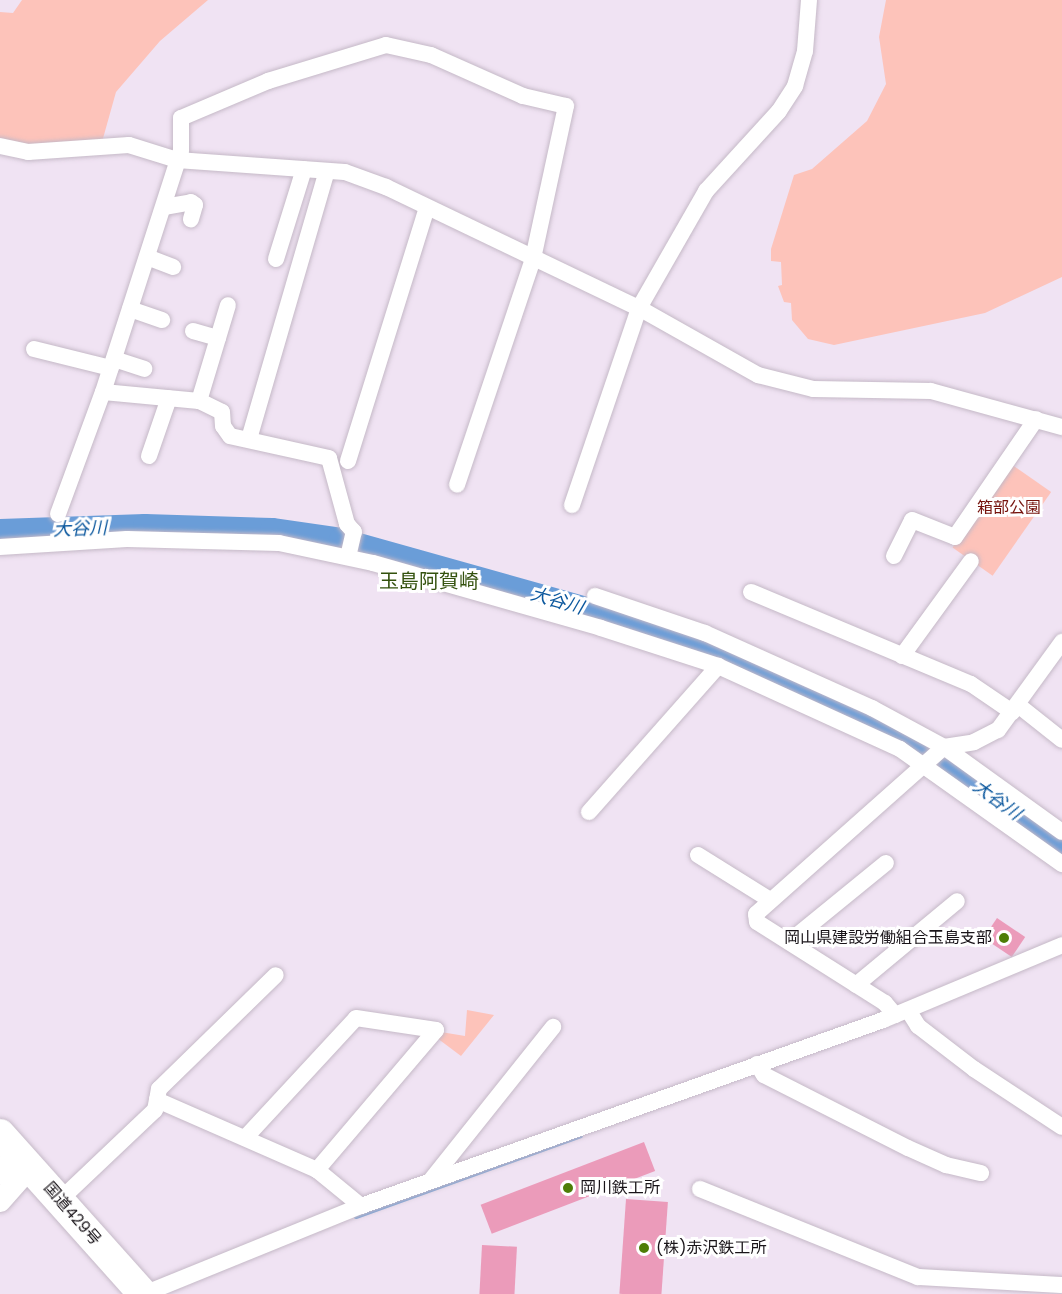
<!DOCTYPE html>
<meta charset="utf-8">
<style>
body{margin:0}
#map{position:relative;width:1062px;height:1294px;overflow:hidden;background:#f0e3f3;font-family:Poppins,"Noto Sans JP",sans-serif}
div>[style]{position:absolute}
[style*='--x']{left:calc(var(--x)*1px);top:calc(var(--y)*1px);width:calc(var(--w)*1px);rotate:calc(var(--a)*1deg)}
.green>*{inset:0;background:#fdc3ba;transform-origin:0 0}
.stream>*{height:4px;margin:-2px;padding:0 2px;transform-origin:2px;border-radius:2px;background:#6a9dd8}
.river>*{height:24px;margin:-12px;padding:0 12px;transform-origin:12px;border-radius:12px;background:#6a9dd8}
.building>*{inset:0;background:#eb9bba;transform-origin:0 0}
.roads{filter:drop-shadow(0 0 2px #c5b9c7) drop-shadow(0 0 2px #c5b9c7)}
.street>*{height:16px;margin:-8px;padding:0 8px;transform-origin:8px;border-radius:8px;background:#fff}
.secondary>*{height:22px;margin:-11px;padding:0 11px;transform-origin:11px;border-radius:11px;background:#fff}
.highway>*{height:30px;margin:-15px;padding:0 15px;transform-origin:15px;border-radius:15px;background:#fff}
.dots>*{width:16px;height:16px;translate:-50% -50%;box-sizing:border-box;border:3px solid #fff;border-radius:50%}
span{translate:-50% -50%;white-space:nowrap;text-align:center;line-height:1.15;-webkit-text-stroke:6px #fff;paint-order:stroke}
.park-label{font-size:16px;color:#76140e}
.poi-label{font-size:16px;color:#191419}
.right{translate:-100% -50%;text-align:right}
.left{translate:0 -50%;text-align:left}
.street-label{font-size:16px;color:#191419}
.water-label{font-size:18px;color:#0c589e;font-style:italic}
.quarter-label{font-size:20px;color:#33510d}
</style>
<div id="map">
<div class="green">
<i style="clip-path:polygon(22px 0,208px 0,160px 41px,116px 92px,102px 142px,70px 148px,0 142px,0 12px,13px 13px)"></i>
<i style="clip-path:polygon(886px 0,1062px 0,1062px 277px,985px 313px,834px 345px,808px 339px,792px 320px,791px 303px,784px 302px,778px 286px,782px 285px,781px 262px,771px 261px,771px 249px,794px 175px,812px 169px,867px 121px,886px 84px,879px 37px)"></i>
<i style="left:1011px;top:464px;width:49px;height:102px;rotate:35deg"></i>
<i style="clip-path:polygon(467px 1010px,494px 1015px,461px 1056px,437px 1038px,441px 1032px,465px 1036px)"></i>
</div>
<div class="stream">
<i style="--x:356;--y:1217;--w:239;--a:-19.8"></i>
</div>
<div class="river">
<i style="--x:0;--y:531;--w:145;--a:-2"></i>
<i style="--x:145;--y:526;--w:127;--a:1.8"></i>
<i style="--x:272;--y:530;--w:70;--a:8.2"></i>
<i style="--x:341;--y:540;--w:295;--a:15.7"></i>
<i style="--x:625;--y:620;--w:153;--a:20.7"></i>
<i style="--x:768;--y:674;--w:121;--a:24.4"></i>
<i style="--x:878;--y:724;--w:68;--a:29.2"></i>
<i style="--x:937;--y:757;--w:154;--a:35.8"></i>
</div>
<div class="building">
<i style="left:997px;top:918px;width:34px;height:24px;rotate:34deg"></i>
<i style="left:644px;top:1142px;width:31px;height:175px;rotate:69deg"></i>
<i style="left:626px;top:1199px;width:42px;height:95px;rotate:4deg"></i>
<i style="left:482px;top:1245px;width:35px;height:49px;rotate:3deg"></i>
</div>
<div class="roads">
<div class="street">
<i style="--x:0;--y:146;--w:29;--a:12"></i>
<i style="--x:28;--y:152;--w:101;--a:-4"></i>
<i style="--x:129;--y:145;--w:50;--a:17.4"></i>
<i style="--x:177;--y:160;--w:168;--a:4.1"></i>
<i style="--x:345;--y:172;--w:44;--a:20.1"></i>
<i style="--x:386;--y:187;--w:280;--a:25.6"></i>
<i style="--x:639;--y:308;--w:137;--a:29.4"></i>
<i style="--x:758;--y:375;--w:57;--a:14.3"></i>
<i style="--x:813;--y:389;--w:118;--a:1"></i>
<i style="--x:931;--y:391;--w:136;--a:15.4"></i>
<i style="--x:164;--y:207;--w:27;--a:-10"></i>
<i style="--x:191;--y:202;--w:5;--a:37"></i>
<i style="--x:195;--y:205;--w:15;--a:106"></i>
<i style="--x:147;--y:257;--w:28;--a:21"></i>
<i style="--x:276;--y:259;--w:94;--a:-72.7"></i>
<i style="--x:130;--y:309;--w:34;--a:19"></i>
<i style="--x:193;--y:331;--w:26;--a:16"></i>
<i style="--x:34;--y:349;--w:79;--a:13.9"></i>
<i style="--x:114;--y:359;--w:32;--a:18"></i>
<i style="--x:199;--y:401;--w:100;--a:-73.2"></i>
<i style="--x:249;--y:439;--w:279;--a:-73.8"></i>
<i style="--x:149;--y:456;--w:61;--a:-71"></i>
<i style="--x:348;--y:461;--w:266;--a:-72.7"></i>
<i style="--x:572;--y:505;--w:208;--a:-71.2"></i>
<i style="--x:639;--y:308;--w:135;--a:-60.2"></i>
<i style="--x:706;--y:191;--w:108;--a:-47.6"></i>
<i style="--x:779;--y:111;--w:30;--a:-57"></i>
<i style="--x:795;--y:86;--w:36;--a:-74"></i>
<i style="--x:805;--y:51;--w:51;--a:-85.5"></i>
<i style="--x:58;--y:514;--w:130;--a:-69.8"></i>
<i style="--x:0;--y:547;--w:127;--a:-3.6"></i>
<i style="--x:127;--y:539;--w:152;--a:1.5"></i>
<i style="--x:279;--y:543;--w:96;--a:12"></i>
<i style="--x:373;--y:563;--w:237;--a:15.9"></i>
<i style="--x:601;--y:628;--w:123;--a:18"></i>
<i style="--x:718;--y:666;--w:200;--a:24.5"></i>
<i style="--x:900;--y:749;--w:199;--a:35.4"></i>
<i style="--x:894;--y:556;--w:40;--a:-63.4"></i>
<i style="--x:912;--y:520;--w:46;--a:21.6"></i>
<i style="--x:955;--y:537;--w:143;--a:-55.5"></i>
<i style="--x:348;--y:557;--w:26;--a:-77"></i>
<i style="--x:354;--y:532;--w:11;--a:-131"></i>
<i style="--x:347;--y:524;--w:68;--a:-105.3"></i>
<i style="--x:329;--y:458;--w:101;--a:-167.5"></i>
<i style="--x:230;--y:436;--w:12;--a:-125"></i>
<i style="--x:223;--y:426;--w:14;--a:-94"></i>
<i style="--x:222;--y:412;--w:25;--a:-154"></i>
<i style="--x:199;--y:401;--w:96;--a:-174.6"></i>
<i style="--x:103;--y:392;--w:254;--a:-72.1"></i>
<i style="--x:181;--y:150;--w:32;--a:-90"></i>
<i style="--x:181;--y:118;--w:95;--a:-23"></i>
<i style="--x:268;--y:81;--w:123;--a:-17"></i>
<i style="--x:386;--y:45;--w:46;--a:12.5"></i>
<i style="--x:431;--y:55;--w:101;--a:24"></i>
<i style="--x:523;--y:96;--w:44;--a:13.1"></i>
<i style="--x:566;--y:106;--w:157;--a:102.2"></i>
<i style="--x:533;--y:259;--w:238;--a:108.6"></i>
<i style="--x:751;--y:592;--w:238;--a:22.7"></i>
<i style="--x:971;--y:684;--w:50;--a:34.3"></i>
<i style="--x:595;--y:596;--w:116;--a:18.6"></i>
<i style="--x:705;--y:633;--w:183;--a:24.2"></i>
<i style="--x:872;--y:708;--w:82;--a:28.4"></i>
<i style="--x:944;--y:747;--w:145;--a:35.8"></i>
<i style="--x:902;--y:656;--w:117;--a:-54"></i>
<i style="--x:1018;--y:705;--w:56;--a:38.5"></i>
<i style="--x:589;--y:812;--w:195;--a:-48.5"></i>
<i style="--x:698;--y:855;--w:85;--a:32"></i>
<i style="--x:789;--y:942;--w:125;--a:-39.2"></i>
<i style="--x:856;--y:985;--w:131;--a:-39.7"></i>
<i style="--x:908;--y:1010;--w:19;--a:58"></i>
<i style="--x:918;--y:1026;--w:71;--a:37.5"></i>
<i style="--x:974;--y:1069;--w:105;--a:33.4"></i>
<i style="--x:895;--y:1015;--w:16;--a:-130"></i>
<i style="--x:885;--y:1003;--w:151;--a:-147.7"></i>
<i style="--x:757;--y:922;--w:8;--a:-97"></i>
<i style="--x:756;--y:914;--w:251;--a:-41.6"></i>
<i style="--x:944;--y:747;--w:30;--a:-9"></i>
<i style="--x:974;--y:742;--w:27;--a:-27"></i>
<i style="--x:998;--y:730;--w:109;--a:-54"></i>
<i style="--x:757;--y:1064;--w:13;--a:58"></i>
<i style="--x:764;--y:1075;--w:161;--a:26.9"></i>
<i style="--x:908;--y:1148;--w:42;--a:24.1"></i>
<i style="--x:946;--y:1165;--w:36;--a:13"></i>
<i style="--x:157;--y:1100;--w:11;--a:-80"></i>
<i style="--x:159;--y:1089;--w:163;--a:-44.3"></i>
<i style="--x:245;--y:1138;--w:163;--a:-47.2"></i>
<i style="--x:356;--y:1018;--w:81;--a:8.5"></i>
<i style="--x:436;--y:1030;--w:184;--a:130.4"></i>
<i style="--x:431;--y:1180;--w:196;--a:-51.4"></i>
<i style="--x:700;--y:1189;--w:235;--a:22"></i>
<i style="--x:918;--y:1277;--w:144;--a:3.2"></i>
<i style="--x:60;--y:1200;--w:131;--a:-43.5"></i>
<i style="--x:155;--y:1110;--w:10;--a:-79"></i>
<i style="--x:157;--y:1100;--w:175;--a:23.6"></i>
<i style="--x:317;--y:1170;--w:57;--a:39.3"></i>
<i style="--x:361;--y:1206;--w:554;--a:-19.61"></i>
<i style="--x:883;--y:1020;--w:194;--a:-22.7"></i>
<i style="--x:144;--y:1294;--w:234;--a:-22.1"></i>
</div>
<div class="secondary">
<i style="--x:0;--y:1173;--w:27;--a:-48"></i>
<i style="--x:0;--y:1201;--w:47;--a:-48.5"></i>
</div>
<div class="highway">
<i style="--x:0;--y:1134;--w:215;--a:48.2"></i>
</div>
</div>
<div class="dots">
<i style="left:1004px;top:938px;background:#4e7d07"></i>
<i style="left:568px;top:1188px;background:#4e7d07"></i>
<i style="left:644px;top:1248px;background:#4e7d07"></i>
</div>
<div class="park-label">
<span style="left:1009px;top:508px">箱部公園</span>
</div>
<div class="poi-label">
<span class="right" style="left:992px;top:938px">岡山県建設労働組合玉島支部</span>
<span class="left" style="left:580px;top:1188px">岡川鉄工所</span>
<span class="left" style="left:656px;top:1248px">(株)赤沢鉄工所</span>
</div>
<div class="street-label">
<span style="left:72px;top:1214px;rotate:49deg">国道429号</span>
</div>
<div class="water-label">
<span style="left:80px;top:529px;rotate:-2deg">大谷川</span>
<span style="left:557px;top:601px;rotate:16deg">大谷川</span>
<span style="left:997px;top:800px;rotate:36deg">大谷川</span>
</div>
<div class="quarter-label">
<span style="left:429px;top:581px">玉島阿賀崎</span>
</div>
</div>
